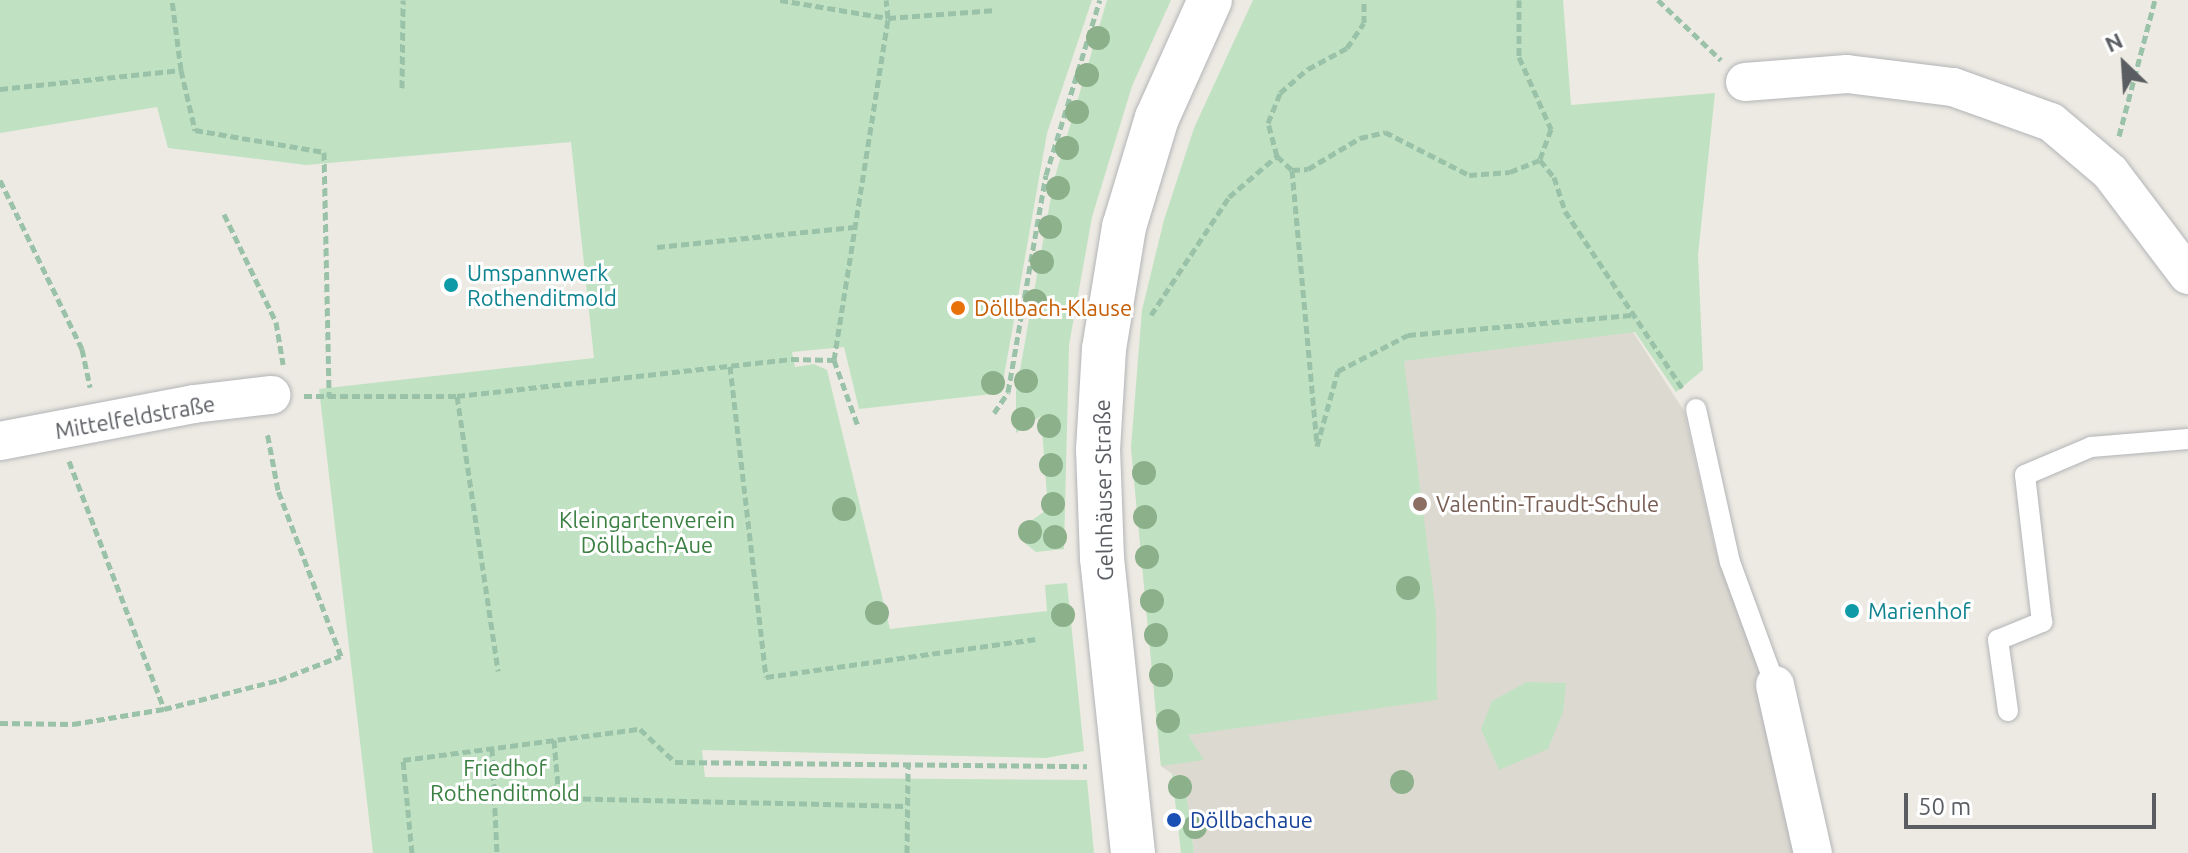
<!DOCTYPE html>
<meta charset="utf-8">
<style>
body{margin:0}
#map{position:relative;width:2188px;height:853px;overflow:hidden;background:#eceae2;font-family:Ubuntu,sans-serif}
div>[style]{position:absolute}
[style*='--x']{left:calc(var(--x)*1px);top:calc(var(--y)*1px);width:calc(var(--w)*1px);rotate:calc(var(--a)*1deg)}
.education>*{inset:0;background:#dcd9d0}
.green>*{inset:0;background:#c0e2c2}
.path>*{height:5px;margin-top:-2.5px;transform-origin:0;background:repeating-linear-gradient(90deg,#9ac2a8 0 8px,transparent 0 12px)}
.roads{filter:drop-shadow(0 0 2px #b3b4b8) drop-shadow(0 0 2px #b3b4b8)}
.service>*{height:20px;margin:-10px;padding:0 10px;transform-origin:10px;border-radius:10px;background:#fff}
.minor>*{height:38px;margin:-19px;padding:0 19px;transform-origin:19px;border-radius:19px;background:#fff}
.secondary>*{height:44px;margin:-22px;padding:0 22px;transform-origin:22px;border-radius:22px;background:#fff}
.trees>*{width:24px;height:24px;margin:-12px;border-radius:50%;background:#8bb08a}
.dots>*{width:22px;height:22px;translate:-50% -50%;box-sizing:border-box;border:4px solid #fff;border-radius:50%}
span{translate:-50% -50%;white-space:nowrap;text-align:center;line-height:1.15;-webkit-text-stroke:6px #fff;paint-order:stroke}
.culture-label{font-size:22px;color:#0d838f}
.left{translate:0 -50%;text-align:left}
.food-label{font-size:22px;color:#c56008}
.street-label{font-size:22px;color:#5a5d62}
.education-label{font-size:22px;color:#785e54}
.park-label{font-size:22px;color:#3b8042}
.transit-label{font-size:22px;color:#164399}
.north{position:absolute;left:2084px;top:24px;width:80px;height:80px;-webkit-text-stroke:6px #fff;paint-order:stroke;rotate:335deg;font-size:22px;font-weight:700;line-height:32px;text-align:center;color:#5a5d62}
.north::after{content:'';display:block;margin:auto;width:28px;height:36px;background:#5a5d62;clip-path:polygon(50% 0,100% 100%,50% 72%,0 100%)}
.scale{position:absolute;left:1904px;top:793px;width:252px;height:36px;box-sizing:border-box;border:4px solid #5a5d62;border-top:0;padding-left:10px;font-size:24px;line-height:28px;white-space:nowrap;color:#5a5d62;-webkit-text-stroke:6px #fff;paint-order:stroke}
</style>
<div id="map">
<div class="education">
<i style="clip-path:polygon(1555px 211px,1684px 411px,1716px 553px,1762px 674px,1802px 853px,1194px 853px,1185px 783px,1161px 766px,1131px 447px,1159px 444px)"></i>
</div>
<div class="green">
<i style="clip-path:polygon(0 0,1092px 0,1047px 133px,1001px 393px,859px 409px,844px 347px,792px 352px,795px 367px,814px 364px,827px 370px,890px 629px,1047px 611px,1045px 585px,1067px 583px,1084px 751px,1046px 758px,702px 750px,705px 777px,1087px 780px,1094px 853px,373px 853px,319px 389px,594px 358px,571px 142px,306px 165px,168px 148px,157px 107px,0 133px)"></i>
<i style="clip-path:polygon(1107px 0,1171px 0,1132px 86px,1092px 217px,1069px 345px,1064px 549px,1036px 552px,1026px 544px,1021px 528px,1048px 509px,1041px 416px,1016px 433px,1016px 392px,1054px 180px)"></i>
<i style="clip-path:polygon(1253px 0,1563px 0,1571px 105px,1715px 93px,1698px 255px,1703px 370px,1676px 392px,1635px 332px,1404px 361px,1436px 613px,1437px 700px,1188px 735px,1204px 760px,1161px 766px,1131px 447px,1142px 310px,1164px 220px,1194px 128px)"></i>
<i style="clip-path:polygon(1527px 682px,1566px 683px,1563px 712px,1548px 749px,1499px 770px,1481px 729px,1492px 701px)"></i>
<i style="clip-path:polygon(1172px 774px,1185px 783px,1194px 853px,1181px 853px)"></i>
</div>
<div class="path">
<i style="--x:780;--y:0;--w:109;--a:9.5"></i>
<i style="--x:888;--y:18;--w:108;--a:-4.2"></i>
<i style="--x:1519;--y:0;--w:57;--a:90"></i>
<i style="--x:1519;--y:57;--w:79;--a:66"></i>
<i style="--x:1551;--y:129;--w:33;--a:110"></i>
<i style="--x:1540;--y:160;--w:22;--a:51"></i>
<i style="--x:1554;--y:177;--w:36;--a:72"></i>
<i style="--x:1565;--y:211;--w:212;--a:56.5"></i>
<i style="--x:1658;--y:0;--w:87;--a:43.6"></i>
<i style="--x:181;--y:70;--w:62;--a:76.9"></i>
<i style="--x:195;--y:130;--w:131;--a:9.7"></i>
<i style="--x:324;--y:152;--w:245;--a:88.8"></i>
<i style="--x:402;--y:88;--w:88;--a:-89.3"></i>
<i style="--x:0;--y:89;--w:182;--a:-6"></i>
<i style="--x:181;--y:70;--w:71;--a:-97.3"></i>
<i style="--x:2119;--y:136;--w:141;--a:-75.2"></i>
<i style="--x:1277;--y:156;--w:21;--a:43"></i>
<i style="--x:1292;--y:170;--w:16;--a:-4"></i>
<i style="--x:1308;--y:169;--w:61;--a:-30.8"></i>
<i style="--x:1360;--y:138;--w:26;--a:-13"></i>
<i style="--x:1385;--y:132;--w:94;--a:27.1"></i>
<i style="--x:1469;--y:175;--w:41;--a:-4.2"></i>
<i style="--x:1510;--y:172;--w:32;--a:-22"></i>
<i style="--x:1292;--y:170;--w:277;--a:84.8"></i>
<i style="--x:1317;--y:446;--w:78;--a:-74.4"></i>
<i style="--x:1338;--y:371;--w:79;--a:-27.2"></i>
<i style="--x:1408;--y:335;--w:227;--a:-5.1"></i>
<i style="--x:0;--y:180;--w:188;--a:64.1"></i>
<i style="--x:82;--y:349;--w:39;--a:78"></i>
<i style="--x:224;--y:214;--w:120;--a:64.3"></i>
<i style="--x:276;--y:322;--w:43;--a:80.5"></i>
<i style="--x:657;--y:247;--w:198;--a:-5.8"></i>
<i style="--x:1151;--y:315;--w:141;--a:-56.5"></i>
<i style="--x:1229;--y:197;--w:63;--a:-40.5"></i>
<i style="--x:1277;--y:156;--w:34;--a:-105"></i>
<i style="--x:1268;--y:123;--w:32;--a:-68"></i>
<i style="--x:1280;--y:93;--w:37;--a:-41"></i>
<i style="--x:1308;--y:69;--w:44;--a:-28.3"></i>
<i style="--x:1347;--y:48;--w:30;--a:-56"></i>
<i style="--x:1364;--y:23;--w:23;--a:-90"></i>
<i style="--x:834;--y:360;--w:346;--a:-81"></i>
<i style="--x:888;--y:18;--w:18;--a:-96"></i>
<i style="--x:730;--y:366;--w:313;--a:83.4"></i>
<i style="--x:766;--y:677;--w:273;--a:-8"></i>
<i style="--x:304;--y:396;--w:153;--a:0"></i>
<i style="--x:457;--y:396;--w:336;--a:-6.3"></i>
<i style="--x:791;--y:359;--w:43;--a:1.3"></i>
<i style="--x:834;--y:360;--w:70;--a:70"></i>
<i style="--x:457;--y:396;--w:278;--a:81.5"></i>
<i style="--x:994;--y:413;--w:25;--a:-56"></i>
<i style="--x:1008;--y:392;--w:220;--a:-80.1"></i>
<i style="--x:1046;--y:175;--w:183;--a:-72.9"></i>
<i style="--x:69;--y:461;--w:266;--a:69"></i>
<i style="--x:0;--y:723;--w:73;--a:0.8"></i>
<i style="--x:73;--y:724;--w:92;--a:-9.4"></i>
<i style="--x:164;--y:709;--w:119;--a:-14.2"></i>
<i style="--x:279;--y:680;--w:66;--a:-21.2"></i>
<i style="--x:341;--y:656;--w:178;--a:-110.8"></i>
<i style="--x:278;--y:490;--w:59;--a:-100.7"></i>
<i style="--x:554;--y:740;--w:58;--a:85.1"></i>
<i style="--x:559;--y:798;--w:348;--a:1.3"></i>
<i style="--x:492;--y:748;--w:105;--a:87.3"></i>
<i style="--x:412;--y:853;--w:93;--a:-95.5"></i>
<i style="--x:403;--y:760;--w:239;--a:-7.5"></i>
<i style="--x:640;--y:729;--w:48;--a:43.3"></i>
<i style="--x:675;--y:762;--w:412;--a:0.6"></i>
<i style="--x:907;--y:853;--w:88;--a:-89.3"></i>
</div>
<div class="roads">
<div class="service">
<i style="--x:1696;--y:409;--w:157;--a:77.5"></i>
<i style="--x:1730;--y:562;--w:131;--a:69.9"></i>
<i style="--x:2008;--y:711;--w:72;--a:-98"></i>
<i style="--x:1998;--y:640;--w:48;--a:-22.2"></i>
<i style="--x:2042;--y:622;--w:148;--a:-96.6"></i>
<i style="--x:2025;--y:475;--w:72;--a:-23"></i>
<i style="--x:2091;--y:447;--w:97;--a:-4.7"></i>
</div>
<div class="minor">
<i style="--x:1745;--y:82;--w:102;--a:-4.5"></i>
<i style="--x:1847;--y:74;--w:107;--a:7"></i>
<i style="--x:1953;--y:87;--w:104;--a:19.7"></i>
<i style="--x:2051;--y:122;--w:77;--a:40.3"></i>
<i style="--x:2110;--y:172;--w:129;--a:52.9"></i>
<i style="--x:0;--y:441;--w:197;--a:-10.8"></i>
<i style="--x:194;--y:404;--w:78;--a:-6.7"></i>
<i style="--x:1775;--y:685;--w:172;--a:77.3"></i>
</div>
<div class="secondary">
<i style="--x:1133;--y:853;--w:297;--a:-96"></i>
<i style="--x:1102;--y:558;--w:108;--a:-92.1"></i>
<i style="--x:1098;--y:450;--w:101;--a:-86.6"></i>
<i style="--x:1104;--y:349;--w:124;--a:-80.7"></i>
<i style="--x:1124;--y:227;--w:114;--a:-73.2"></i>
<i style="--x:1157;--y:118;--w:129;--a:-65.8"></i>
</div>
</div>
<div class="trees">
<i style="left:1098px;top:38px"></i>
<i style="left:1087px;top:75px"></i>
<i style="left:1077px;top:112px"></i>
<i style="left:1067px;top:148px"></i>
<i style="left:1058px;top:188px"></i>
<i style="left:1050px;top:227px"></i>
<i style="left:1042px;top:262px"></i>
<i style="left:1035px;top:301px"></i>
<i style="left:1026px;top:381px"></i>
<i style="left:993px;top:383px"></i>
<i style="left:1023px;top:419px"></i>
<i style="left:1049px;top:426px"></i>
<i style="left:1051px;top:465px"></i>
<i style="left:1144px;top:473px"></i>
<i style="left:1053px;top:504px"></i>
<i style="left:844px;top:509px"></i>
<i style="left:1145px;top:517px"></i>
<i style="left:1030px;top:532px"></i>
<i style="left:1055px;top:537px"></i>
<i style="left:1147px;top:557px"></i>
<i style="left:1408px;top:588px"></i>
<i style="left:1152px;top:601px"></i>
<i style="left:877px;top:613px"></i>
<i style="left:1063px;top:615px"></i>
<i style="left:1156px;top:635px"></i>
<i style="left:1161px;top:675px"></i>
<i style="left:1168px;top:721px"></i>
<i style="left:1402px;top:782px"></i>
<i style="left:1180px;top:787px"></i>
<i style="left:1195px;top:827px"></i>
</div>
<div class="dots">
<i style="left:451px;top:285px;background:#0f9aa8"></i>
<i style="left:958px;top:308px;background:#e8710a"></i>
<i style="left:1420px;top:504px;background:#8d6e63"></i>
<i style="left:1852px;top:611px;background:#0f9aa8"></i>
<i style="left:1174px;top:820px;background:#1a4fb4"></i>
</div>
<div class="culture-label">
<span class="left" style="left:467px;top:285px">Umspannwerk<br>Rothenditmold</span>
<span class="left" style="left:1868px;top:611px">Marienhof</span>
</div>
<div class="food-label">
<span class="left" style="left:974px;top:308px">Döllbach-Klause</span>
</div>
<div class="street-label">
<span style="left:135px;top:417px;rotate:-10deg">Mittelfeldstraße</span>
<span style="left:1103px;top:490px;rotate:-91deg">Gelnhäuser Straße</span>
</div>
<div class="education-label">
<span class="left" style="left:1436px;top:504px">Valentin-Traudt-Schule</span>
</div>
<div class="park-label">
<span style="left:647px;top:532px">Kleingartenverein<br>Döllbach-Aue</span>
<span style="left:505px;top:780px">Friedhof<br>Rothenditmold</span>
</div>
<div class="transit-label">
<span class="left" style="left:1190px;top:820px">Döllbachaue</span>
</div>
<div class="north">N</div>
<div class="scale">50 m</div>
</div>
